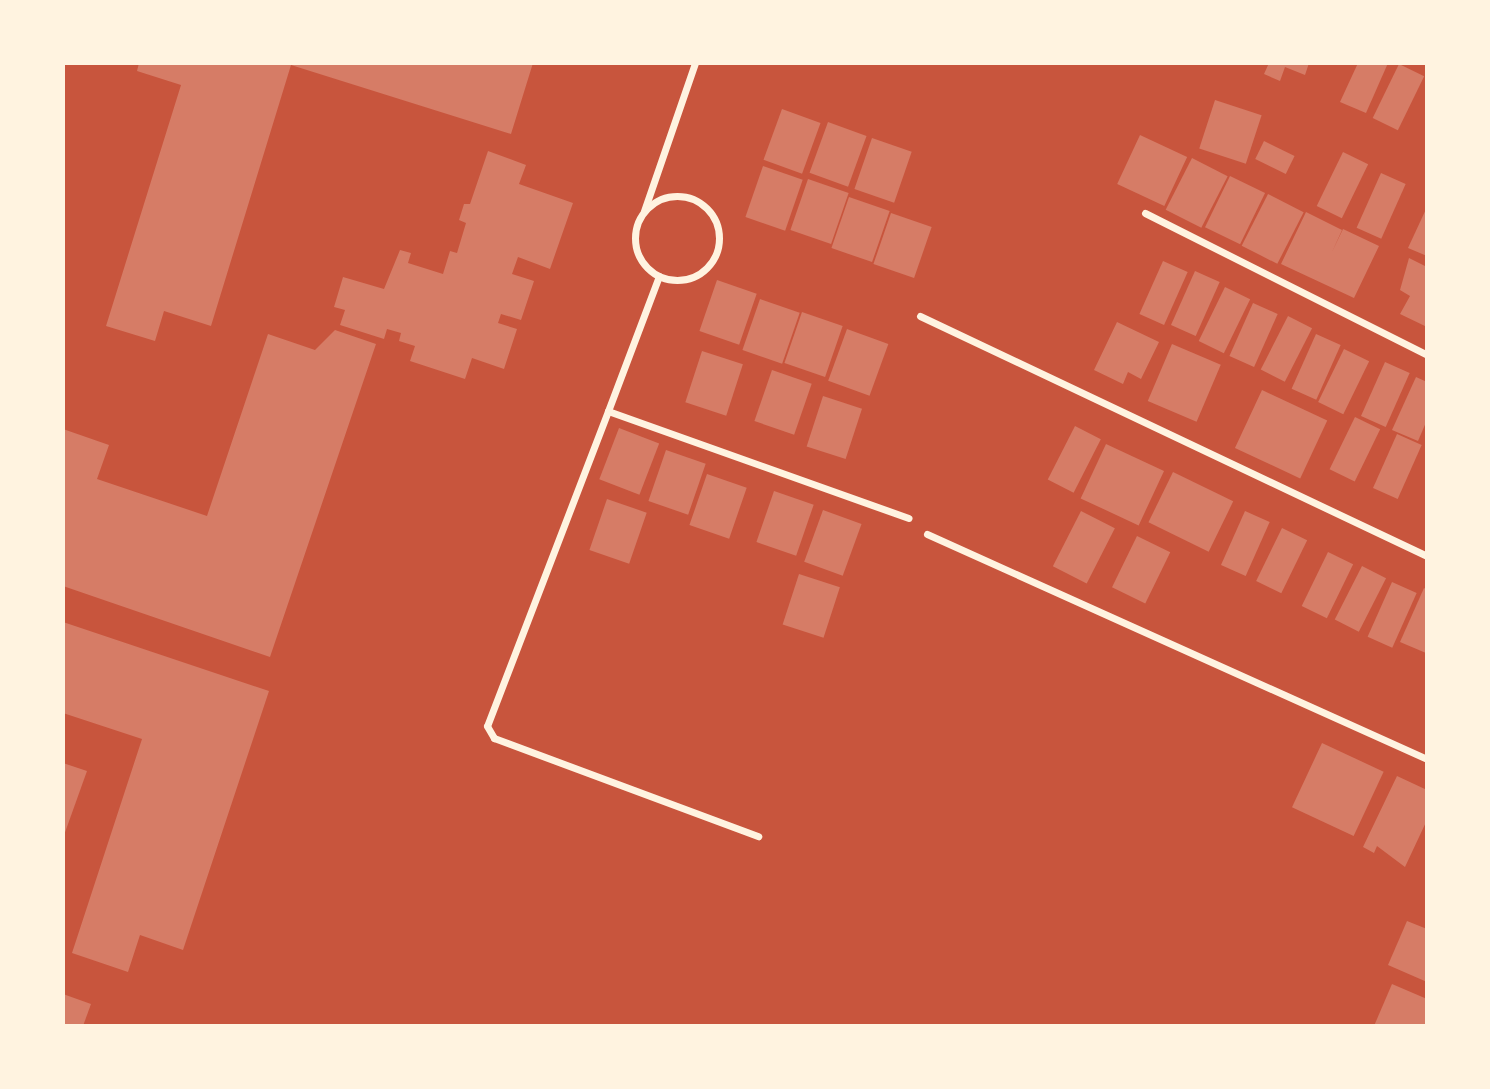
<!DOCTYPE html>
<style>
body{margin:0}
#map{position:relative;width:1490px;height:1089px;overflow:hidden;background:#c8553d;font-family:Literata,serif}
div>[style]{position:absolute}
[style*='--x']{left:calc(var(--x)*1px);top:calc(var(--y)*1px);width:calc(var(--w)*1px);rotate:calc(var(--a)*1deg)}
.building>*{inset:0;background:#d67c66;transform-origin:0 0}
.minor>*{height:7px;margin:-3.5px;padding:0 3.5px;transform-origin:3.5px;border-radius:3.5px;background:#fff3e0}
.minor>.ring{margin:-3.5px;padding:0;box-sizing:content-box;background:none;border:7px solid #fff3e0;border-radius:50%}
span{translate:-50% -50%;white-space:nowrap;text-align:center;line-height:1.15;-webkit-text-stroke:5px #fff3e0;paint-order:stroke}
.frame{position:absolute;inset:0;border:65px solid #fff3e0;pointer-events:none}
</style>
<div id="map">
<div class="building">
<i style="clip-path:polygon(139px 63px,533px 63px,511px 134px,291px 65px,211px 326px,164px 311px,155px 341px,106px 326px,181px 85px,137px 71px)"></i>
<i style="clip-path:polygon(1269px 63px,1309px 63px,1305px 75px,1285px 67px,1280px 81px,1264px 74px)"></i>
<i style="clip-path:polygon(1358px 63px,1388px 63px,1366px 113px,1340px 102px)"></i>
<i style="left:1399px;top:64px;width:28px;height:60px;rotate:26deg"></i>
<i style="left:1215px;top:100px;width:49px;height:51px;rotate:18deg"></i>
<i style="left:782px;top:109px;width:41px;height:54px;rotate:20deg"></i>
<i style="left:828px;top:122px;width:41px;height:54px;rotate:20deg"></i>
<i style="left:1140px;top:135px;width:52px;height:54px;rotate:25deg"></i>
<i style="left:872px;top:138px;width:42px;height:54px;rotate:19deg"></i>
<i style="left:1264px;top:141px;width:34px;height:20px;rotate:26deg"></i>
<i style="clip-path:polygon(488px 151px,526px 165px,519px 184px,573px 203px,550px 269px,518px 257px,512px 274px,534px 281px,521px 320px,501px 314px,498px 323px,517px 329px,504px 369px,472px 358px,465px 379px,410px 361px,415px 346px,399px 341px,401px 333px,387px 329px,384px 339px,340px 325px,345px 310px,334px 307px,343px 277px,384px 289px,400px 250px,411px 253px,408px 263px,443px 274px,450px 251px,457px 253px,466px 223px,459px 220px,464px 204px,470px 204px)"></i>
<i style="left:1343px;top:152px;width:28px;height:60px;rotate:26deg"></i>
<i style="left:1192px;top:158px;width:40px;height:58px;rotate:27deg"></i>
<i style="left:763px;top:166px;width:42px;height:54px;rotate:19deg"></i>
<i style="left:1381px;top:173px;width:27px;height:60px;rotate:24deg"></i>
<i style="left:1230px;top:176px;width:39px;height:57px;rotate:26deg"></i>
<i style="left:808px;top:179px;width:43px;height:54px;rotate:19deg"></i>
<i style="left:1268px;top:194px;width:40px;height:58px;rotate:27deg"></i>
<i style="left:849px;top:197px;width:43px;height:54px;rotate:19deg"></i>
<i style="clip-path:polygon(1427px 207px,1427px 256px,1408px 248px)"></i>
<i style="clip-path:polygon(1306px 212px,1342px 230px,1332px 252px,1343px 229px,1379px 246px,1354px 298px,1281px 264px)"></i>
<i style="left:891px;top:213px;width:43px;height:54px;rotate:19deg"></i>
<i style="clip-path:polygon(1409px 258px,1427px 267px,1427px 327px,1400px 314px,1410px 296px,1400px 290px)"></i>
<i style="left:1163px;top:261px;width:27px;height:58px;rotate:24deg"></i>
<i style="left:1195px;top:271px;width:27px;height:59px;rotate:24deg"></i>
<i style="left:717px;top:280px;width:42px;height:54px;rotate:19deg"></i>
<i style="left:1225px;top:287px;width:28px;height:60px;rotate:26deg"></i>
<i style="left:760px;top:299px;width:42px;height:54px;rotate:19deg"></i>
<i style="left:1253px;top:303px;width:27px;height:58px;rotate:24deg"></i>
<i style="left:802px;top:312px;width:43px;height:54px;rotate:19deg"></i>
<i style="left:1288px;top:316px;width:27px;height:60px;rotate:27deg"></i>
<i style="clip-path:polygon(1117px 322px,1159px 342px,1141px 379px,1128px 372px,1123px 384px,1094px 370px)"></i>
<i style="left:847px;top:329px;width:44px;height:55px;rotate:20deg"></i>
<i style="clip-path:polygon(335px 330px,376px 344px,270px 657px,63px 586px,63px 429px,109px 445px,97px 479px,207px 516px,268px 334px,315px 350px)"></i>
<i style="left:1316px;top:334px;width:27px;height:60px;rotate:24deg"></i>
<i style="left:1172px;top:344px;width:53px;height:62px;rotate:23deg"></i>
<i style="left:1344px;top:349px;width:28px;height:59px;rotate:26deg"></i>
<i style="left:702px;top:351px;width:43px;height:54px;rotate:18deg"></i>
<i style="left:1385px;top:362px;width:27px;height:59px;rotate:24deg"></i>
<i style="left:772px;top:370px;width:42px;height:54px;rotate:19deg"></i>
<i style="clip-path:polygon(1416px 377px,1427px 382px,1427px 420px,1418px 441px,1392px 430px)"></i>
<i style="left:1262px;top:390px;width:72px;height:64px;rotate:25deg"></i>
<i style="left:823px;top:396px;width:41px;height:53px;rotate:18deg"></i>
<i style="left:1355px;top:417px;width:28px;height:58px;rotate:26deg"></i>
<i style="left:1075px;top:426px;width:29px;height:60px;rotate:27deg"></i>
<i style="left:619px;top:428px;width:43px;height:55px;rotate:21deg"></i>
<i style="left:1397px;top:434px;width:27px;height:59px;rotate:24deg"></i>
<i style="left:1106px;top:444px;width:64px;height:60px;rotate:25deg"></i>
<i style="left:666px;top:450px;width:42px;height:54px;rotate:19deg"></i>
<i style="left:1173px;top:472px;width:67px;height:56px;rotate:26deg"></i>
<i style="left:707px;top:474px;width:42px;height:54px;rotate:19deg"></i>
<i style="left:774px;top:491px;width:42px;height:54px;rotate:19deg"></i>
<i style="left:607px;top:499px;width:42px;height:54px;rotate:19deg"></i>
<i style="left:823px;top:510px;width:41px;height:55px;rotate:20deg"></i>
<i style="left:1081px;top:511px;width:38px;height:62px;rotate:27deg"></i>
<i style="left:1245px;top:511px;width:27px;height:59px;rotate:24deg"></i>
<i style="left:1282px;top:528px;width:28px;height:59px;rotate:26deg"></i>
<i style="left:1137px;top:536px;width:37px;height:57px;rotate:26deg"></i>
<i style="left:1328px;top:552px;width:28px;height:60px;rotate:26deg"></i>
<i style="left:1362px;top:566px;width:27px;height:60px;rotate:27deg"></i>
<i style="left:799px;top:574px;width:43px;height:53px;rotate:18deg"></i>
<i style="left:1392px;top:582px;width:27px;height:60px;rotate:24deg"></i>
<i style="clip-path:polygon(1424px 588px,1427px 590px,1426px 653px,1400px 642px)"></i>
<i style="clip-path:polygon(63px 622px,269px 691px,183px 950px,140px 935px,128px 972px,72px 953px,142px 739px,63px 713px)"></i>
<i style="left:1322px;top:743px;width:68px;height:71px;rotate:25deg"></i>
<i style="clip-path:polygon(63px 763px,87px 771px,63px 838px)"></i>
<i style="clip-path:polygon(1397px 776px,1427px 790px,1427px 820px,1405px 867px,1377px 846px,1374px 853px,1363px 847px)"></i>
<i style="clip-path:polygon(1407px 921px,1427px 929px,1427px 982px,1388px 965px)"></i>
<i style="clip-path:polygon(1392px 984px,1427px 999px,1427px 1026px,1374px 1026px)"></i>
<i style="clip-path:polygon(63px 994px,91px 1004px,83px 1026px,63px 1026px)"></i>
</div>
<div class="minor">
<i class="ring" style="left:635px;top:196px;width:77px;height:77px"></i>
<i style="--x:644;--y:211;--w:157;--a:-71"></i>
<i style="--x:1145;--y:213;--w:316;--a:26.7"></i>
<i style="--x:659;--y:276;--w:144;--a:110.7"></i>
<i style="--x:608;--y:411;--w:319;--a:19.6"></i>
<i style="--x:920;--y:316;--w:561;--a:25.33"></i>
<i style="--x:608;--y:411;--w:337;--a:111"></i>
<i style="--x:487;--y:726;--w:14;--a:60"></i>
<i style="--x:494;--y:738;--w:282;--a:20.4"></i>
<i style="--x:927;--y:534;--w:548;--a:24.23"></i>
</div>
<div class="frame"></div>
</div>
